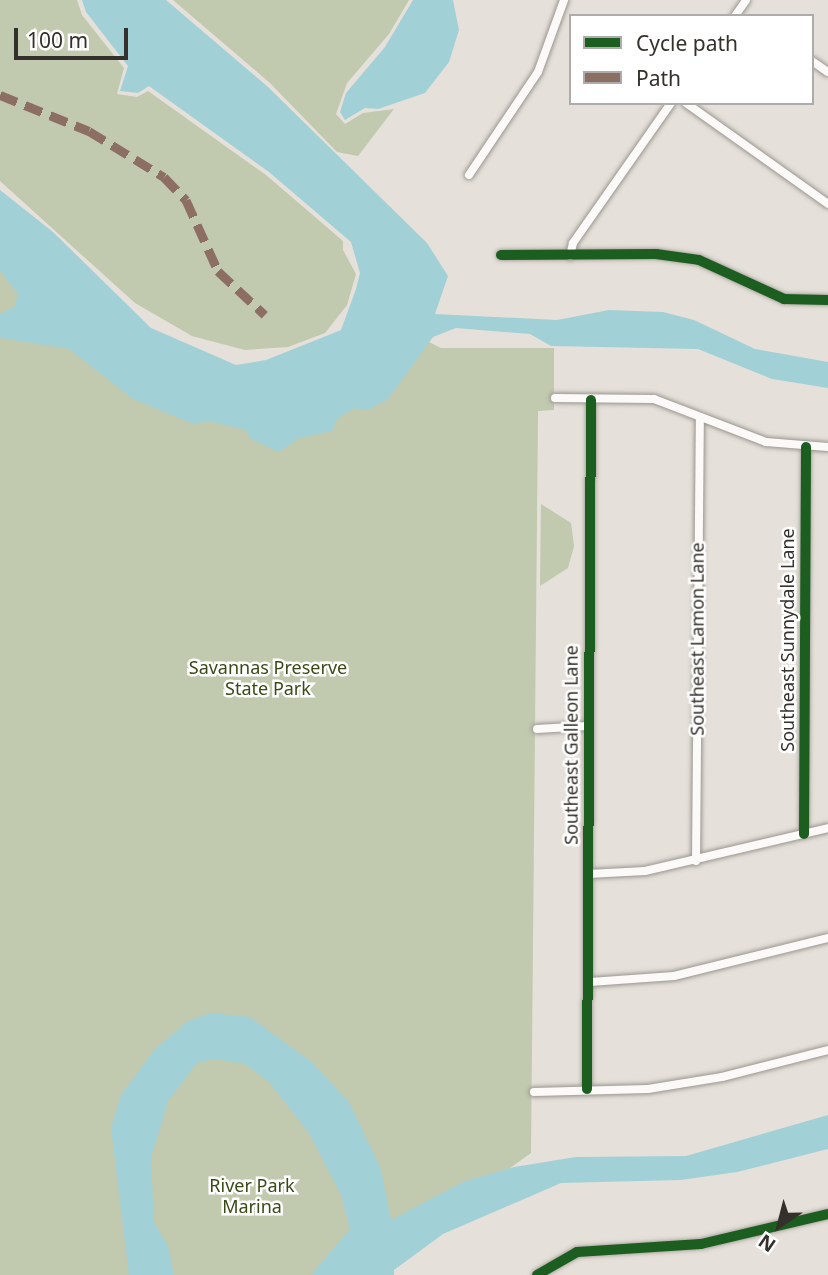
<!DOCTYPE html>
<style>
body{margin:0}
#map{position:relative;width:828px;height:1275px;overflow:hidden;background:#e5e0d9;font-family:"Noto Sans",sans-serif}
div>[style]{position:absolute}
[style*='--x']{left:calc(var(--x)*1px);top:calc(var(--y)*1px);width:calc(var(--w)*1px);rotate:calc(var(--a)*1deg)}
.green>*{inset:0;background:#c1c9ae}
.water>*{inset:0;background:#a1d1d6}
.roads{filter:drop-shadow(0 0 2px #9a9690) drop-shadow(0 0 2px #9a9690)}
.minor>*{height:8px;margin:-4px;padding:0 4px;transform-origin:4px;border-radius:4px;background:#fbfaf9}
.quiet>*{height:9px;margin-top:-4.5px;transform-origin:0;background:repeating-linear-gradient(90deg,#8d6e63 0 18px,transparent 0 27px)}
.cycleway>*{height:10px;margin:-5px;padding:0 5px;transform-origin:5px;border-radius:5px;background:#1b5e20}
span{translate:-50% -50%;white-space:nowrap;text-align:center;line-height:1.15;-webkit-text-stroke:5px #fff;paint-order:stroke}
.street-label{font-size:18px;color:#34302b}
.park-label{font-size:18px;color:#384b15}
.legend{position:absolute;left:569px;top:14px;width:245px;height:91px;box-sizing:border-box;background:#fff;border:2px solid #aeacaa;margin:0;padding:9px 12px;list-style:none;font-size:21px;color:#34302b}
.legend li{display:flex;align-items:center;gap:14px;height:35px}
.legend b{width:35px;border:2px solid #aeacaa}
.north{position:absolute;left:744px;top:1191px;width:70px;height:70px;-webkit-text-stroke:5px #fff;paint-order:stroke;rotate:215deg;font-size:19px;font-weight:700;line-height:28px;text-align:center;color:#34302b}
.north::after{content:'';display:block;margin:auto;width:24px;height:32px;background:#34302b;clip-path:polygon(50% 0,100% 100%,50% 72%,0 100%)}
.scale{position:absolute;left:14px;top:28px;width:114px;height:32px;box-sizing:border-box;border:4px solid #34302b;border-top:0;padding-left:9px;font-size:21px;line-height:24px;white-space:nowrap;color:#34302b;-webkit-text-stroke:5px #fff;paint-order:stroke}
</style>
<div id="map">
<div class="green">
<i style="clip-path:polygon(0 0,77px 0,82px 15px,124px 68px,117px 94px,137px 97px,148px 91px,266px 175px,343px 241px,343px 250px,356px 274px,347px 305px,325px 333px,288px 347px,245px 350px,192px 336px,135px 303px,0 181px)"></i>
<i style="clip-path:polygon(173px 0,409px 0,389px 34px,347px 83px,336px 114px,345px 124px,363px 113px,394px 109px,358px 156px,337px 152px,270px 83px)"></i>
<i style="clip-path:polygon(0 238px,247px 412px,407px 331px,441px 348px,554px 348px,554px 410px,538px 411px,531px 1153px,361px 1275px,0 1275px)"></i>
<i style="clip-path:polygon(541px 504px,571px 523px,574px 546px,568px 568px,540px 586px)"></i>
</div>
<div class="water">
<i style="clip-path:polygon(82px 0,166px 0,267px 86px,427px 243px,448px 276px,435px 314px,557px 320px,609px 310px,663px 312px,694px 320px,755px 349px,828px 362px,828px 388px,772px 379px,698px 349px,551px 346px,530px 334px,456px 328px,433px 337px,388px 399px,368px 410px,354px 408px,337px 419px,332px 431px,299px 438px,279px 452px,251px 439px,246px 430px,209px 421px,193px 424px,133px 399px,69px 349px,0 338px,0 314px,15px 306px,18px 294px,0 271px,0 190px,53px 232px,151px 328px,236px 365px,266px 360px,341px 330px,356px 289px,360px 273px,351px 242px,269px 172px,149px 86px,138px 93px,120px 91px,128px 66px,86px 12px)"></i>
<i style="clip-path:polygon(413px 0,453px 0,459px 30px,449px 62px,425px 93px,378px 109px,365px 108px,345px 120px,340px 112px,346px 93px,385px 47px)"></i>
<i style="clip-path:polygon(210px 1013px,250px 1017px,313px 1063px,349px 1102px,381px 1169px,391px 1220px,465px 1181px,514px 1167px,576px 1157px,686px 1156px,828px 1115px,828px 1149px,737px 1172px,681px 1180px,561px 1183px,443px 1234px,394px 1270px,394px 1275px,311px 1275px,350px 1229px,341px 1195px,309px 1133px,269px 1082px,245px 1064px,215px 1059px,197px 1063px,168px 1101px,151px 1158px,154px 1222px,168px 1246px,174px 1275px,129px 1275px,111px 1128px,121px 1095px,155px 1049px,188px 1021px)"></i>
</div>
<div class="roads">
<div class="minor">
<i style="--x:735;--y:16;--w:19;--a:-55"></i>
<i style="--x:812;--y:61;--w:19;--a:35"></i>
<i style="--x:686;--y:103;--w:174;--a:35.4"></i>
<i style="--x:469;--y:175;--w:124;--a:-56.2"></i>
<i style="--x:538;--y:72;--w:77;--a:-70.1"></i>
<i style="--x:501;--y:255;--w:155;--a:-0.4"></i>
<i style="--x:656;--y:254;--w:43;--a:7.9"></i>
<i style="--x:699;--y:260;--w:94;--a:24.6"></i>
<i style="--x:784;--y:299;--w:44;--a:1.3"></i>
<i style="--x:570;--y:256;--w:13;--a:-77"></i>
<i style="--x:573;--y:243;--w:171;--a:-55"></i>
<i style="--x:555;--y:398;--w:99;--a:0.6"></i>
<i style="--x:654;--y:399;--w:120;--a:21"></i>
<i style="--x:766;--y:442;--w:62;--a:4.6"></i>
<i style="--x:537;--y:729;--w:50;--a:-3.4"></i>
<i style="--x:804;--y:834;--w:387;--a:-89.7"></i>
<i style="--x:696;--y:861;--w:444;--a:-89.5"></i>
<i style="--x:588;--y:874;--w:57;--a:-3"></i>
<i style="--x:645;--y:871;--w:188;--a:-13.2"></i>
<i style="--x:590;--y:982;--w:84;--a:-4.1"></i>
<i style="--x:674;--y:976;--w:159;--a:-13.9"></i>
<i style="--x:587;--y:1089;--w:689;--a:-89.67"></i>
<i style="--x:534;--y:1092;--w:114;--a:-1.5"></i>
<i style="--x:648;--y:1089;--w:75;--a:-9.2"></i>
<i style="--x:722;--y:1077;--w:109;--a:-14.3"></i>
<i style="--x:537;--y:1275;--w:46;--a:-29.9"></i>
<i style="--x:577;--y:1252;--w:124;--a:-3.7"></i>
<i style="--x:701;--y:1244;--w:130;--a:-13.3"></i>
</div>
</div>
<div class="quiet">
<i style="--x:0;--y:95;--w:96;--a:22"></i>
<i style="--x:89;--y:131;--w:88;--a:31.5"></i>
<i style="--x:164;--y:177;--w:32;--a:46"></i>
<i style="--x:186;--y:200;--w:78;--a:65.7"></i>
<i style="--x:218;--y:271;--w:64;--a:43.1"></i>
</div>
<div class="cycleway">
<i style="--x:501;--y:255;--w:155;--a:-0.4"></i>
<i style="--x:656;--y:254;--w:43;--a:7.9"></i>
<i style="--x:699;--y:260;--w:94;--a:24.6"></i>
<i style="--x:784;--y:299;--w:44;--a:1.3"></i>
<i style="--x:804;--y:834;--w:387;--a:-89.7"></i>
<i style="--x:587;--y:1089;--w:689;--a:-89.67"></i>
<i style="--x:537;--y:1275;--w:46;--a:-29.9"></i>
<i style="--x:577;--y:1252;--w:124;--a:-3.7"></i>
<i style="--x:701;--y:1244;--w:130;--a:-13.3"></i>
</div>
<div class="street-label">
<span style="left:697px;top:639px;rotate:-90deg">Southeast Lamon Lane</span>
<span style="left:787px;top:640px;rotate:-90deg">Southeast Sunnydale Lane</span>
<span style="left:571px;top:745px;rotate:-90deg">Southeast Galleon Lane</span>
</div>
<div class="park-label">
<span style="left:268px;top:678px">Savannas Preserve<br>State Park</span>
<span style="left:252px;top:1196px">River Park<br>Marina</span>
</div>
<ul class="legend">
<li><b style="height:9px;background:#1b5e20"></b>Cycle path</li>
<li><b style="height:9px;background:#8d6e63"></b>Path</li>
</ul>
<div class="north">N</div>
<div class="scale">100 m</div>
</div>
